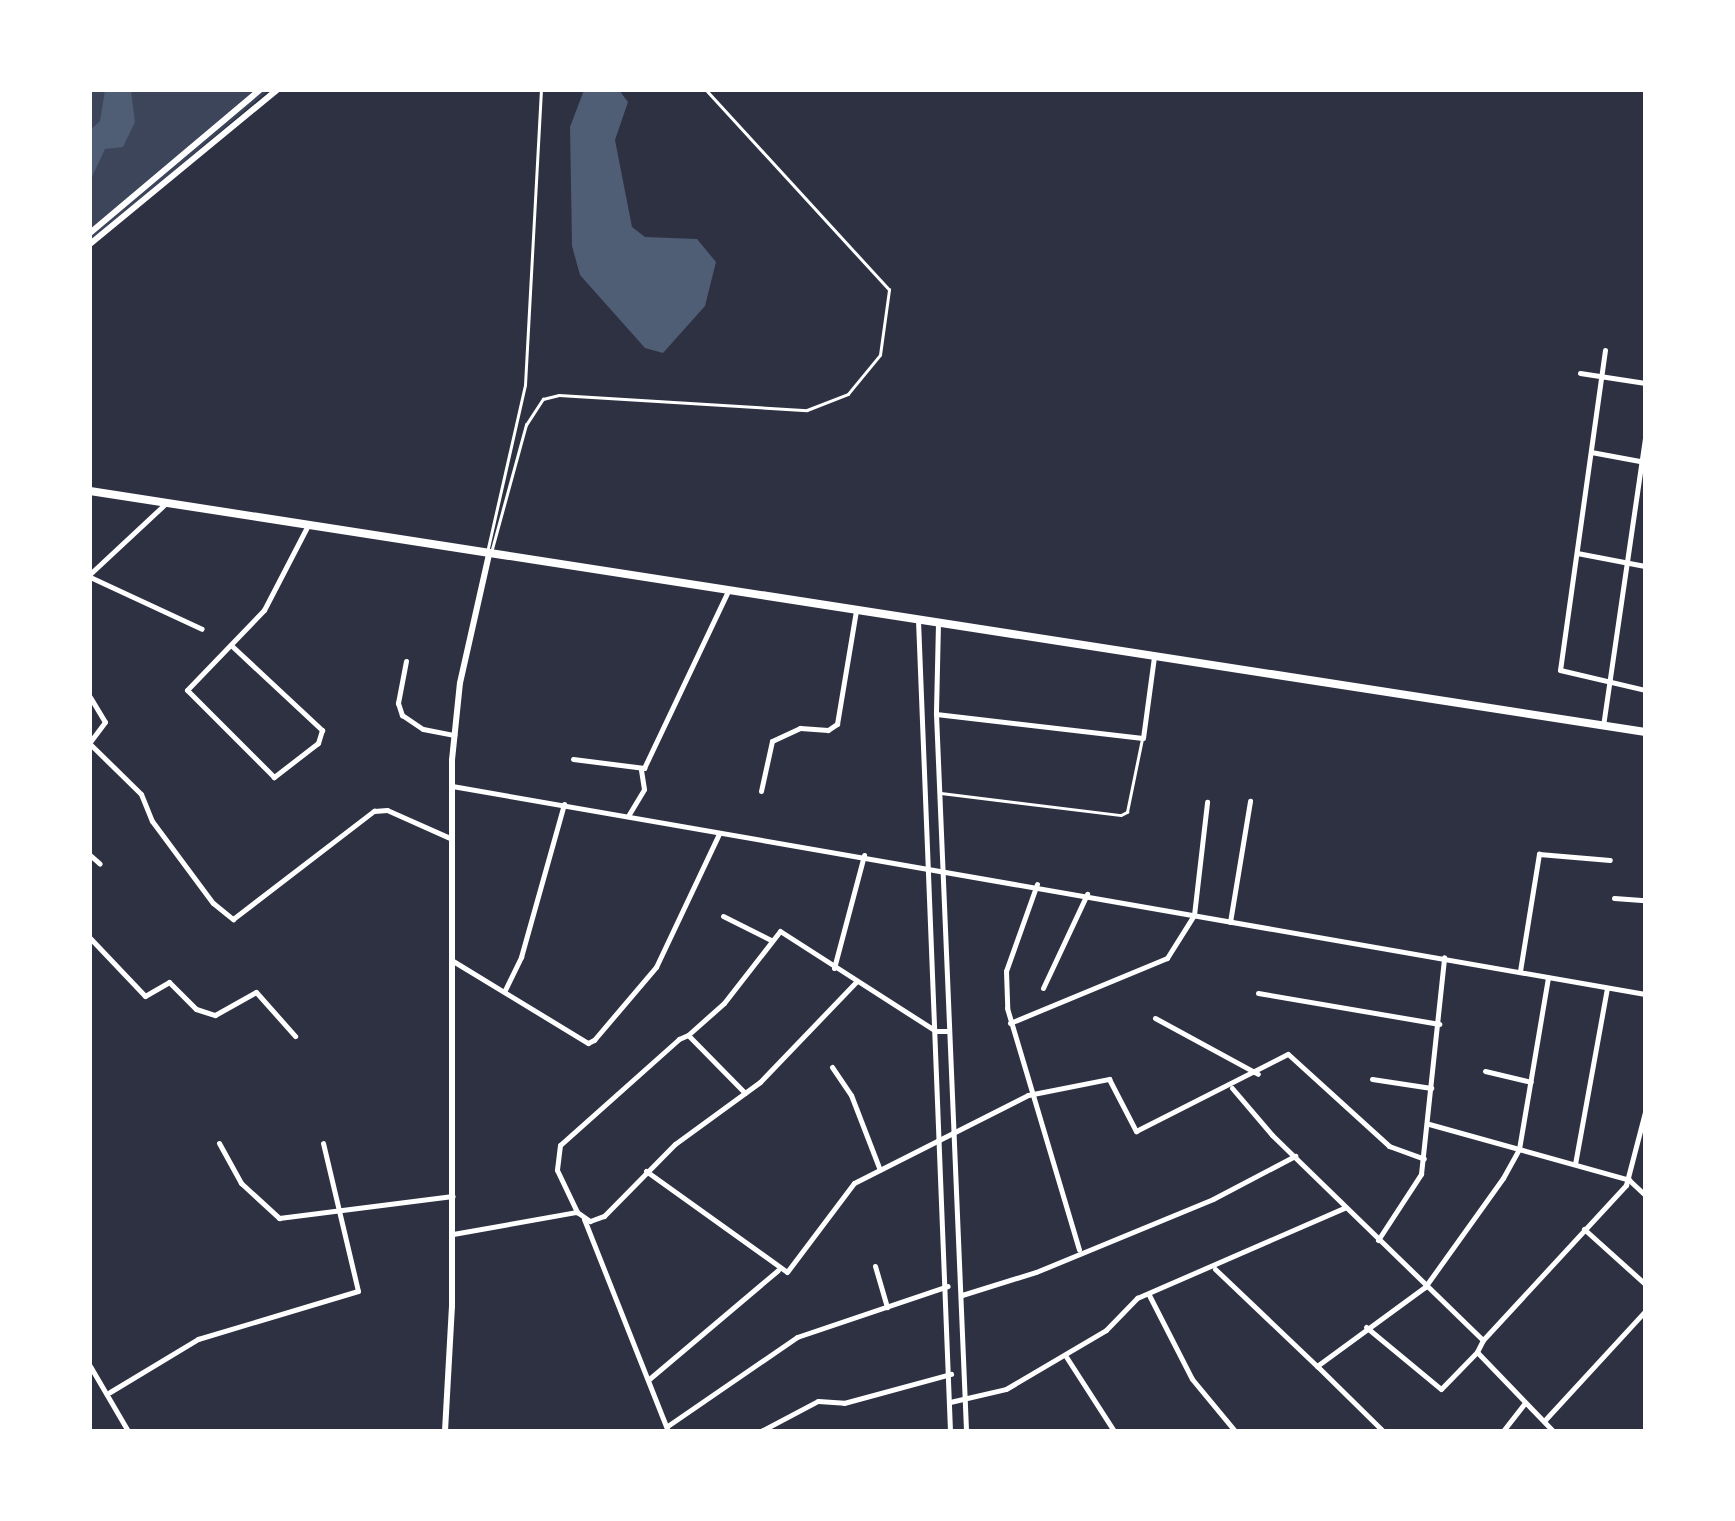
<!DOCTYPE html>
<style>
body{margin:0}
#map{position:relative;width:1735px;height:1521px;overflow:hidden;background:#2d3142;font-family:"Roboto Condensed",sans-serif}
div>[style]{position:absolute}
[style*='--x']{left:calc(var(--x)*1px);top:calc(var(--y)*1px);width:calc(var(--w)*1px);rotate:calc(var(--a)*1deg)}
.green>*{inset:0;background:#3c4559}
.water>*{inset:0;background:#4f5d75}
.service>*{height:2.5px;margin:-1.25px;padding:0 1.25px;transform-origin:1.25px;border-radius:1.25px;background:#fff}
.minor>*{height:5px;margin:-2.5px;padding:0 2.5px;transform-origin:2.5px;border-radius:2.5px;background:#fff}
.tertiary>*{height:6px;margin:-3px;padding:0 3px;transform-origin:3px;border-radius:3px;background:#fff}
.secondary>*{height:8px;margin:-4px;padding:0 4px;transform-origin:4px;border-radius:4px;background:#fff}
span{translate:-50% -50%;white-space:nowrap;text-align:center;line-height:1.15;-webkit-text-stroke:9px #fff;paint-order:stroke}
.frame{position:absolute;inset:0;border:92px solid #fff;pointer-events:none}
</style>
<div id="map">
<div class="green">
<i style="clip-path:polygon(90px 90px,269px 90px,90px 242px)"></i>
</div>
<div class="water">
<i style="clip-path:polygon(105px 90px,131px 90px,135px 122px,123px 147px,105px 149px,90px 181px,90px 130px,100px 121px)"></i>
<i style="clip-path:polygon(584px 90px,619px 90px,628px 102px,615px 140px,632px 227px,645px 237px,697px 239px,716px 262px,705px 306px,663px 353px,645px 348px,580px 275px,572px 246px,570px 127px)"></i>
</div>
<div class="service">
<i style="--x:488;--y:548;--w:167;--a:-77.2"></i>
<i style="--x:525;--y:385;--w:295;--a:-86.9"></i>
<i style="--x:492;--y:549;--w:129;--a:-74.7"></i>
<i style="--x:526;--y:425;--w:31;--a:-57"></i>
<i style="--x:543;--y:399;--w:16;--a:-14"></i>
<i style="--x:559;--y:395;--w:248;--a:3.5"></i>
<i style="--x:807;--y:410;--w:44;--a:-21.3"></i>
<i style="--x:848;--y:394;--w:50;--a:-50.6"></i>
<i style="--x:880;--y:355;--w:66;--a:-82.1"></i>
<i style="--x:889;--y:290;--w:271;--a:-132.5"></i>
<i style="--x:941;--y:793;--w:181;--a:7"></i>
<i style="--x:1121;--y:815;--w:7;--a:-27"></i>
<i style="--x:1127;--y:812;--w:75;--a:-78.4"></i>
</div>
<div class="minor">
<i style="--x:1605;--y:350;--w:323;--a:98"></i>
<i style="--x:1560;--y:670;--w:87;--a:13.2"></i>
<i style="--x:1580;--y:373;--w:66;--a:8.7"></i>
<i style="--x:1591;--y:452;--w:55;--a:10.5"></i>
<i style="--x:1577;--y:553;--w:69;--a:10.8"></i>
<i style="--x:90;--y:574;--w:103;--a:-43"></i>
<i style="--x:90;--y:577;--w:123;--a:24.9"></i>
<i style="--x:918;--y:620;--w:812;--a:87.74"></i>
<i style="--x:938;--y:623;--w:91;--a:91.3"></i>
<i style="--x:936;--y:714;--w:718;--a:87.6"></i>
<i style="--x:233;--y:647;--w:122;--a:43"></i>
<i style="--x:322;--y:730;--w:14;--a:107"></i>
<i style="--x:318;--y:743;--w:56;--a:142.3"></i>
<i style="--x:274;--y:777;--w:123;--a:-135"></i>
<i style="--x:187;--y:690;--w:111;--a:-46.1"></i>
<i style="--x:264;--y:610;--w:96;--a:-62.6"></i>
<i style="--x:406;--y:661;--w:43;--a:100.8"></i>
<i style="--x:398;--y:703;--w:13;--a:72"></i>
<i style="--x:402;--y:715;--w:25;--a:34"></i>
<i style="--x:423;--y:729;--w:32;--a:11"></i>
<i style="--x:90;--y:697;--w:29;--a:59"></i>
<i style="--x:105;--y:722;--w:25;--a:127"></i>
<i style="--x:936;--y:714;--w:208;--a:6.6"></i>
<i style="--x:1143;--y:738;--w:82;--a:-82.3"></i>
<i style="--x:1603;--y:726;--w:292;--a:-81.7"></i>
<i style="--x:90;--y:744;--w:71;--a:44.4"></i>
<i style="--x:141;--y:794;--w:29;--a:68"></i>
<i style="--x:152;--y:821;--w:102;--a:53.4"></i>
<i style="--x:213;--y:903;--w:26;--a:39"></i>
<i style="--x:233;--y:919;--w:178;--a:-37.5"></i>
<i style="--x:374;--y:811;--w:13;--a:-4"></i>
<i style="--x:387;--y:810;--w:71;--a:24"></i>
<i style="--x:573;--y:759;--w:72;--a:7.2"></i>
<i style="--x:644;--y:768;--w:196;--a:-64.6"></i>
<i style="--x:452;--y:786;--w:1211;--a:9.89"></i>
<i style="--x:761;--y:791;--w:51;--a:-77.6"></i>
<i style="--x:772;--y:741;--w:31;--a:-25"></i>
<i style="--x:800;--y:728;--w:28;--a:4"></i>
<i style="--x:828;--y:730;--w:11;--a:-34"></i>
<i style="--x:837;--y:724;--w:115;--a:-80.5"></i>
<i style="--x:628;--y:816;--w:31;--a:-59"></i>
<i style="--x:644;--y:789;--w:19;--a:-99"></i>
<i style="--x:90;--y:855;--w:13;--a:42"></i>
<i style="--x:1037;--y:884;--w:92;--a:109.6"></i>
<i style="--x:1006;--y:971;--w:37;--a:88"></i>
<i style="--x:1007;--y:1008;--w:252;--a:73.4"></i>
<i style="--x:1614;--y:898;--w:31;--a:4"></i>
<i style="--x:723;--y:916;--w:54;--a:26.6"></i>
<i style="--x:1230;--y:922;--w:123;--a:-80.6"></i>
<i style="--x:90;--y:938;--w:80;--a:46.5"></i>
<i style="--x:145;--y:996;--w:28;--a:-30"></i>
<i style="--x:169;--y:982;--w:38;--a:45"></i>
<i style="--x:196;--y:1009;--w:20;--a:18"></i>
<i style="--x:215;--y:1015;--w:47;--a:-29.3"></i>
<i style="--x:256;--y:992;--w:59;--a:48.4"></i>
<i style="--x:453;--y:961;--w:158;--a:31.3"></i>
<i style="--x:588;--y:1043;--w:7;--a:-27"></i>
<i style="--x:594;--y:1040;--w:96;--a:-49.7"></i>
<i style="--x:656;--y:967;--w:147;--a:-64.7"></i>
<i style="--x:834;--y:968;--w:117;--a:-75.1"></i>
<i style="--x:1520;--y:971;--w:119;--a:-80.8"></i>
<i style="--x:1539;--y:854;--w:71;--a:4.8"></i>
<i style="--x:1043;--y:988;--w:104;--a:-64.9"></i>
<i style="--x:505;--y:990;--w:37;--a:-64"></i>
<i style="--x:521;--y:957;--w:159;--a:-74.3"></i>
<i style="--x:1258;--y:993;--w:184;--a:9.7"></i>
<i style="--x:1155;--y:1018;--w:117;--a:28.5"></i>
<i style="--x:1010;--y:1023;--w:170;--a:-22.5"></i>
<i style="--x:1167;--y:958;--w:51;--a:-57.9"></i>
<i style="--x:1194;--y:915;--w:114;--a:-83.4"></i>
<i style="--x:688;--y:1035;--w:48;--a:-41.6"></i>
<i style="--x:724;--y:1003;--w:91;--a:-52.1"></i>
<i style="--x:780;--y:931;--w:185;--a:32.7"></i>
<i style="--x:936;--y:1031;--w:12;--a:0"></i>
<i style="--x:832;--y:1067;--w:34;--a:56"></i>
<i style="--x:851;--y:1095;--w:80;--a:68.9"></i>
<i style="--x:1485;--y:1071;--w:47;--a:13.4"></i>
<i style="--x:1372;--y:1079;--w:60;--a:8.7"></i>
<i style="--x:1232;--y:1088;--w:62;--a:49.6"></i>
<i style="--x:1272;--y:1135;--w:294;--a:44.2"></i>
<i style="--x:1483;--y:1340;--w:13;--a:117"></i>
<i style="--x:1477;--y:1352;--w:110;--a:46.1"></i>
<i style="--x:745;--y:1093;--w:81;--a:-134.5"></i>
<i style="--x:688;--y:1035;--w:10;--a:156"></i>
<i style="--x:679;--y:1039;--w:159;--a:138.3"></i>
<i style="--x:560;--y:1145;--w:25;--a:97"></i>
<i style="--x:557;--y:1170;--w:47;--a:64.5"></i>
<i style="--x:577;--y:1212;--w:16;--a:35"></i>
<i style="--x:590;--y:1221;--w:15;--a:-20"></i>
<i style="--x:604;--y:1216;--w:101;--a:-45.4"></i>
<i style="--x:675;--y:1144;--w:105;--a:-36.1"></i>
<i style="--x:760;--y:1082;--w:140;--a:-46.2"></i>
<i style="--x:1429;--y:1124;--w:208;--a:15.6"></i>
<i style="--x:1629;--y:1180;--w:22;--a:43"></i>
<i style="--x:219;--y:1143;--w:46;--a:61.2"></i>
<i style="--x:241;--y:1183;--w:52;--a:42.6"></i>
<i style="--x:279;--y:1218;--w:175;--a:-7.2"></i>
<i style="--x:1575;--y:1164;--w:179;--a:-79.7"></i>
<i style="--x:646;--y:1171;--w:173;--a:35.6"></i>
<i style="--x:787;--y:1272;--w:111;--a:-53"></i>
<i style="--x:854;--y:1183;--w:195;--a:-26.8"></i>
<i style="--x:1028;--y:1095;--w:83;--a:-11.2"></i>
<i style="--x:1109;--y:1079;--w:59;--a:62.6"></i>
<i style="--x:1136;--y:1131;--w:170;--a:-26.9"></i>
<i style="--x:1288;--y:1054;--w:137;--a:42.3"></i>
<i style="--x:1389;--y:1146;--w:37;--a:20"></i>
<i style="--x:584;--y:1219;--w:228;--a:68.4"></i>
<i style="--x:1584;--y:1229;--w:82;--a:42"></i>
<i style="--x:453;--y:1234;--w:126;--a:-10.1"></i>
<i style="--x:1378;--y:1240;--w:79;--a:-56.9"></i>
<i style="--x:1421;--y:1174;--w:218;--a:-83.9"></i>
<i style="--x:875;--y:1266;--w:43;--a:73.7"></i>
<i style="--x:1215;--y:1269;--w:141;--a:43.6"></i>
<i style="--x:962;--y:1295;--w:77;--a:-17.3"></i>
<i style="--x:1036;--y:1272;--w:191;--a:-22.4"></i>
<i style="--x:1213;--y:1199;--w:93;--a:-27.7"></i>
<i style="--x:1149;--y:1295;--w:94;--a:62.9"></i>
<i style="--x:1192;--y:1379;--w:67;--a:50.4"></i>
<i style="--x:1366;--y:1327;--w:97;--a:39.6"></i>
<i style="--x:1441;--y:1389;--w:52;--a:-45.8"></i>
<i style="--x:1483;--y:1340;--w:211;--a:-47.3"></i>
<i style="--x:1626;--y:1185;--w:75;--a:-75.4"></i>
<i style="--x:1065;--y:1355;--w:90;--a:57.2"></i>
<i style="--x:90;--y:1366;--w:75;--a:59.7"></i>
<i style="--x:648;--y:1380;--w:170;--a:-40.2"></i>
<i style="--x:110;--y:1392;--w:103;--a:-31.1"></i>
<i style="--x:198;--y:1339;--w:167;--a:-16.7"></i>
<i style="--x:358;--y:1291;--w:152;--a:-103.3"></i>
<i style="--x:950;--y:1402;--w:57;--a:-13.1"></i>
<i style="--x:1006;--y:1389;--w:116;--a:-30.5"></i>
<i style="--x:1106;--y:1330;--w:45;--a:-45.9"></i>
<i style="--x:1137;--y:1298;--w:226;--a:-23.5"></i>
<i style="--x:1544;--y:1421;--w:149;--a:-47.4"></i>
<i style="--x:669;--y:1425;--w:155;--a:-34.5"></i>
<i style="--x:797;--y:1337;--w:159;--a:-18.7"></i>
<i style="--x:761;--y:1431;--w:64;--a:-27.8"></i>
<i style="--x:818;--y:1401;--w:26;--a:4"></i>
<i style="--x:844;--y:1403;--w:111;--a:-15.2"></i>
<i style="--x:1383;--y:1431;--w:93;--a:-135.4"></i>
<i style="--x:1317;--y:1366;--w:134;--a:-36.2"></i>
<i style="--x:1425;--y:1287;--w:134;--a:-54.4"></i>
<i style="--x:1503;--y:1178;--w:33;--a:-61"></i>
<i style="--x:1519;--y:1149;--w:174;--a:-80.4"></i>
<i style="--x:1503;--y:1431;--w:36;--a:-52"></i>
</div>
<div class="tertiary">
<i style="--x:90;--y:233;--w:222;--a:-40.1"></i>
<i style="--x:90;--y:244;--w:242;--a:-39.5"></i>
<i style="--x:445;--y:1431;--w:125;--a:-86.8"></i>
<i style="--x:452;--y:1306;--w:546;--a:-90"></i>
<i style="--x:452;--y:760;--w:77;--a:-84.1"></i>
<i style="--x:460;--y:683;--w:132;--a:-77.3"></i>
</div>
<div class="secondary">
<i style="--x:90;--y:491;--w:1574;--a:8.81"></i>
</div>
<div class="frame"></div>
</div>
